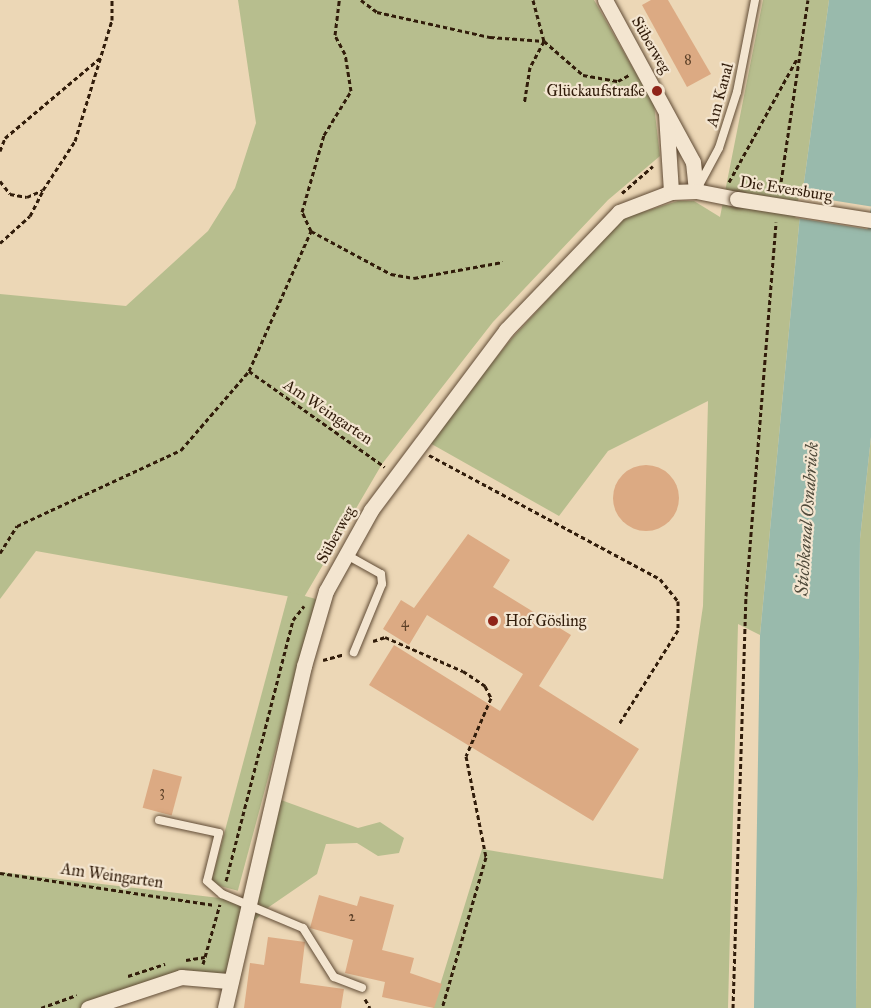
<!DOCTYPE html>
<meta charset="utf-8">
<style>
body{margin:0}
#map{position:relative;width:871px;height:1008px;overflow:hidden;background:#ecd7b6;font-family:"IM FELL Great Primer",serif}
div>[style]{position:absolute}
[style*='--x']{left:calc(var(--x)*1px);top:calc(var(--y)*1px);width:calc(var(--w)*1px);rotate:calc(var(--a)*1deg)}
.green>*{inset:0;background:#b7be8e;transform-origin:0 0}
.water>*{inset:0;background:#99baac}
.pier>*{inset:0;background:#ecd7b6;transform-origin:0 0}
.building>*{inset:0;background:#dcaa83;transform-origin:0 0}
.round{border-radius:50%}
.path>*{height:3px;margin-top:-1.5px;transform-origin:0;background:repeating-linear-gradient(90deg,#311c0a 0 4.5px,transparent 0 7.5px)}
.roads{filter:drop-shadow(0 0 2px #604b35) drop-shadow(0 0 2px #604b35)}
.lane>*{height:8px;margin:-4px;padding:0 4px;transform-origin:4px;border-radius:4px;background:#f3e5d0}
.street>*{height:15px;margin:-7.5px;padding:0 7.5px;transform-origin:7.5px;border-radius:7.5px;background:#f3e5d0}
.bridges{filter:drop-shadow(0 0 2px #604b35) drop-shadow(0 0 2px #604b35)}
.street-bridge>*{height:15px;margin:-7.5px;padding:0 7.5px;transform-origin:7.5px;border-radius:7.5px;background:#f3e5d0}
.dots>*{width:16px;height:16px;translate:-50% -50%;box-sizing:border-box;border:3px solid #f3e5d0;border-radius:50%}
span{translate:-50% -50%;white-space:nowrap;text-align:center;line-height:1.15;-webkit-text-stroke:4.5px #f3e5d0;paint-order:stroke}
.number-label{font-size:14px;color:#5c4028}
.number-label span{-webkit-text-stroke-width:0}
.street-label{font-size:16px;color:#311c0a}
.poi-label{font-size:16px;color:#311c0a}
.right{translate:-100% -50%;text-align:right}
.left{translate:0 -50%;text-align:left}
.water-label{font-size:18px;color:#504b3b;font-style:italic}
</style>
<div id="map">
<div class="green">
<i style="clip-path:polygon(238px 0,594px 0,654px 105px,660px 156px,608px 200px,493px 322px,382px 464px,303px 599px,36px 551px,0 599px,0 294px,126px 306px,208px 231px,235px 188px,256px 123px)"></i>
<i style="clip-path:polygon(763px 0,829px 0,801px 204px,760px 635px,738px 624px,728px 1008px,433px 1008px,482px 849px,663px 879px,703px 606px,708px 401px,608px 451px,559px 516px,428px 442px,512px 338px,623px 218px,678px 201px,694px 201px,720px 217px)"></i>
<i style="clip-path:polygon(871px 437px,871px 1008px,856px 1008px,860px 539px)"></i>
<i style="left:316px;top:599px;width:302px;height:28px;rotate:105deg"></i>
<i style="clip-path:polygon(270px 796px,358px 828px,380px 822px,404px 838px,399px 853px,378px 856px,357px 843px,326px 844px,317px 874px,266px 909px,238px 938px,228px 981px,200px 975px,88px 1008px,0 1008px,0 872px,245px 901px)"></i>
</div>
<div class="water">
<i style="clip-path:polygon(829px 0,871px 0,871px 437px,860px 539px,856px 1008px,754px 1008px,760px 635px,801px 204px)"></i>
</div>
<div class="pier">
<i style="left:799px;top:195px;width:73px;height:23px;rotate:9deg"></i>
</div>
<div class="building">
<i style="clip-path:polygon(651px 0,668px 0,711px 74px,687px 87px,642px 5px)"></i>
<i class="round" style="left:613px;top:465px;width:66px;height:66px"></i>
<i style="clip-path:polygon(468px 534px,510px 560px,493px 587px,571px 635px,539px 686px,639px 749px,593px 821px,369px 685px,394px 645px,500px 711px,523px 674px,427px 615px,409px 645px,383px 629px,401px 600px,414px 608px)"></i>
<i style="left:153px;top:769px;width:30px;height:40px;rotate:15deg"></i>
<i style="clip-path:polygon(319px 895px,357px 906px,360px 896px,394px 905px,382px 950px,414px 958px,410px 973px,442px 984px,434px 1008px,382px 997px,385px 982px,345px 973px,353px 940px,310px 928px)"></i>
<i style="clip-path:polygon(268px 937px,305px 942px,300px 983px,344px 989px,341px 1008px,244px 1008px,250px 963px,264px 965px)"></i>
</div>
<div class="path">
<i style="--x:361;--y:0;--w:20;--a:37"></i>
<i style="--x:377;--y:12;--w:116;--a:12.5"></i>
<i style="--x:490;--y:37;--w:54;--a:4.2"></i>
<i style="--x:544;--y:41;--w:30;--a:118"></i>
<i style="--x:530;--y:67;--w:36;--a:99"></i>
<i style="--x:533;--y:0;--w:42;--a:75"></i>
<i style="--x:544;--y:41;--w:52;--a:41.1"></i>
<i style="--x:583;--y:75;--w:36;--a:10"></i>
<i style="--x:618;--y:81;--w:13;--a:-29"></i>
<i style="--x:0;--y:151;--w:14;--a:-69"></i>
<i style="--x:5;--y:138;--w:124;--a:-40.1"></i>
<i style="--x:0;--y:181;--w:16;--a:52"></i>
<i style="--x:10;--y:194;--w:17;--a:10"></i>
<i style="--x:27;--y:197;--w:17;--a:-24"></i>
<i style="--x:43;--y:190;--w:59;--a:-56.9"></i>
<i style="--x:75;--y:141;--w:127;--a:-73"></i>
<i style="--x:112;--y:20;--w:20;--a:-90"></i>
<i style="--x:729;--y:182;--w:141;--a:-61.1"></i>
<i style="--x:780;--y:189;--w:191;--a:-81.6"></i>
<i style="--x:622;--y:193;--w:41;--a:-41.1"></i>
<i style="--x:311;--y:231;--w:91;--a:28.3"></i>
<i style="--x:391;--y:274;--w:23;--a:10"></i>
<i style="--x:414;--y:278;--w:90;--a:-10.2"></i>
<i style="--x:0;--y:243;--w:40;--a:-42"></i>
<i style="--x:30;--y:216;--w:28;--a:-63"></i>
<i style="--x:249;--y:371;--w:166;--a:35.2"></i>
<i style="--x:429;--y:455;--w:262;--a:28.2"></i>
<i style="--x:660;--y:579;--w:28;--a:51"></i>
<i style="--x:678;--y:601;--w:29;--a:90"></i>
<i style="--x:678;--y:630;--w:111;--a:122.1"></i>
<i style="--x:0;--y:553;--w:32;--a:-58"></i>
<i style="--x:17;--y:526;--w:181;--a:-24.9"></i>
<i style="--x:181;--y:450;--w:104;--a:-49.3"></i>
<i style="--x:249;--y:371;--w:153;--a:-66.1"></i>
<i style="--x:311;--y:231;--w:21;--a:-115"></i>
<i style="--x:302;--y:212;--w:80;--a:-74.1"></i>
<i style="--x:324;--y:135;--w:52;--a:-58.5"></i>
<i style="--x:351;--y:91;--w:37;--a:-99"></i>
<i style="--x:345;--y:54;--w:21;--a:-118"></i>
<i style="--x:335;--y:35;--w:35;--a:-83"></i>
<i style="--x:373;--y:641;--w:13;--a:-18"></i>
<i style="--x:385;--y:637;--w:85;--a:23.6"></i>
<i style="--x:463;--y:671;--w:27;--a:34"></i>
<i style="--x:485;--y:686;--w:13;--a:63"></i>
<i style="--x:491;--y:698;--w:63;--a:113.3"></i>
<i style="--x:466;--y:756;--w:103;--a:78.8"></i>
<i style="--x:486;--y:857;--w:157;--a:106.2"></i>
<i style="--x:323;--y:660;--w:20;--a:-15"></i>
<i style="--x:0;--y:873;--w:217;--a:8.5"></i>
<i style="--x:226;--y:881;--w:269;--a:-75.6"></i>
<i style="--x:293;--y:620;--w:18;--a:-52"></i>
<i style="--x:186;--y:960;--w:19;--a:-9"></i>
<i style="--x:203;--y:964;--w:62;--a:-74.2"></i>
<i style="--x:128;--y:976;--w:39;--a:-18"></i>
<i style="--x:365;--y:999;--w:10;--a:61"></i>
<i style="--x:41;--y:1008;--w:38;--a:-20"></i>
<i style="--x:733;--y:1008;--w:412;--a:-88.2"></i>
<i style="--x:746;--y:596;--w:375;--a:-85.4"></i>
</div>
<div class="roads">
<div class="lane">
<i style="--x:698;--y:187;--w:44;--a:-61.7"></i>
<i style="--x:719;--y:148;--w:59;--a:-72.2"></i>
<i style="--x:737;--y:92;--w:94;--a:-78.9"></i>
<i style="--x:345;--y:554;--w:41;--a:29.1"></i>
<i style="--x:381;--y:574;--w:10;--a:84"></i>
<i style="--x:382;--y:584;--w:74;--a:112.4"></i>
<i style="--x:159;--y:820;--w:61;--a:12.2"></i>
<i style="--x:219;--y:833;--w:49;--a:104"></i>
<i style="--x:207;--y:881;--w:20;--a:41"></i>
<i style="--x:222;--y:894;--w:88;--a:22.8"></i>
<i style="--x:303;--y:928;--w:58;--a:57.7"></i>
<i style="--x:334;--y:977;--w:30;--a:21"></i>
</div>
<div class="street">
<i style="--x:605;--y:0;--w:184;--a:61.5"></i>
<i style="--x:693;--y:162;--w:29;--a:84"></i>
<i style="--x:666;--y:114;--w:78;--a:86.3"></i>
<i style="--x:88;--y:1008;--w:98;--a:-18.4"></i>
<i style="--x:181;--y:977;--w:47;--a:4.9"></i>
<i style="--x:225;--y:1008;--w:351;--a:-77"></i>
<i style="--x:304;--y:666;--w:78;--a:-73.7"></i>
<i style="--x:326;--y:591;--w:93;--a:-60.9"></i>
<i style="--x:371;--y:510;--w:225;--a:-53.1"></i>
<i style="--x:506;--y:330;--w:163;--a:-46.2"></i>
<i style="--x:619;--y:212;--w:56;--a:-21"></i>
<i style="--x:671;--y:192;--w:25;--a:-2"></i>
<i style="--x:696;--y:191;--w:42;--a:11"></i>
</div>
</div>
<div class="bridges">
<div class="street-bridge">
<i style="--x:737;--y:199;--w:136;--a:8.9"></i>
</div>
</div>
<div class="dots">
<i style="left:657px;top:91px;background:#8f2418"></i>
<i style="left:493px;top:621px;background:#8f2418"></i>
</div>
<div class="number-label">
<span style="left:688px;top:60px">8</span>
<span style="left:405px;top:623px">4</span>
<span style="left:162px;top:792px">3</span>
<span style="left:352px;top:917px">2</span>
</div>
<div class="street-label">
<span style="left:651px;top:45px;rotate:60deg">Süberweg</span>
<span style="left:720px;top:95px;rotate:-75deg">Am Kanal</span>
<span style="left:786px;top:189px;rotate:9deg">Die Eversburg</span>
<span style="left:328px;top:412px;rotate:34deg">Am Weingarten</span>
<span style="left:336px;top:535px;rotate:-61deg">Süberweg</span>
<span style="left:112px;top:876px;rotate:8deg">Am Weingarten</span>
</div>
<div class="poi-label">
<span class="right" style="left:645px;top:91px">Glückaufstraße</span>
<span class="left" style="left:505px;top:621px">Hof Gösling</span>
</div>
<div class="water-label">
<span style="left:807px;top:519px;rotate:-86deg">Stichkanal Osnabrück</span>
</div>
</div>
